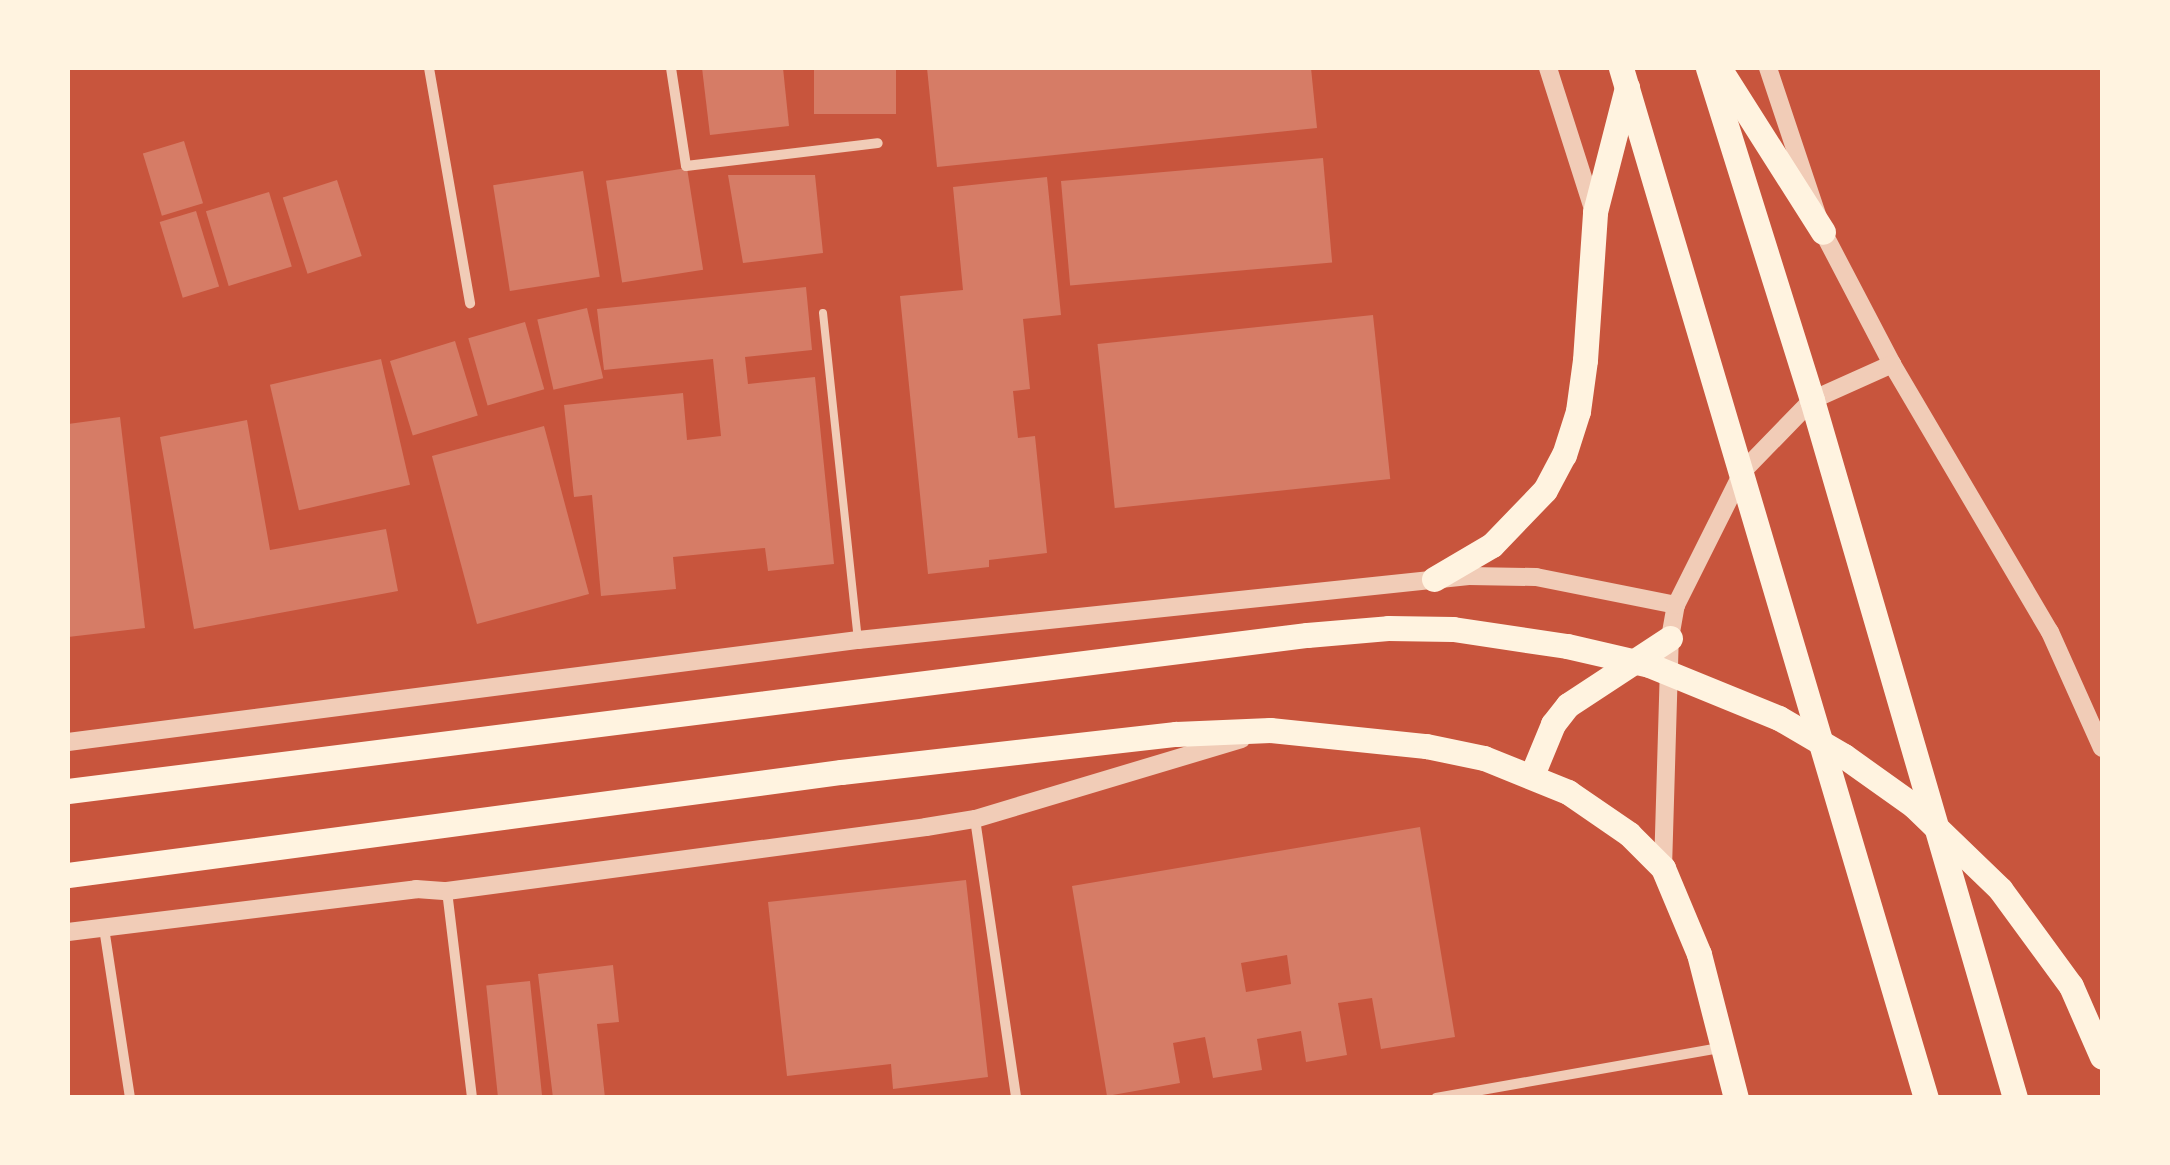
<!DOCTYPE html>
<style>
body{margin:0}
#map{position:relative;width:2170px;height:1165px;overflow:hidden;background:#c8553d;font-family:Karla,sans-serif}
div>[style]{position:absolute}
[style*='--x']{left:calc(var(--x)*1px);top:calc(var(--y)*1px);width:calc(var(--w)*1px);rotate:calc(var(--a)*1deg)}
.building>*{inset:0;background:#d67c66;transform-origin:0 0}
.service>*{height:8px;margin:-4px;padding:0 4px;transform-origin:4px;border-radius:4px;background:#f1ccb7}
.minor>*{height:10px;margin:-5px;padding:0 5px;transform-origin:5px;border-radius:5px;background:#f1ccb7}
.tertiary>*{height:18px;margin:-9px;padding:0 9px;transform-origin:9px;border-radius:9px;background:#f1ccb7}
.primary>*{height:25px;margin:-12.5px;padding:0 12.5px;transform-origin:12.5px;border-radius:12.5px;background:#fff3e0}
span{translate:-50% -50%;white-space:nowrap;text-align:center;line-height:1.15;-webkit-text-stroke:8px #fff3e0;paint-order:stroke}
.frame{position:absolute;inset:0;border:70px solid #fff3e0;pointer-events:none}
</style>
<div id="map">
<div class="building">
<i style="clip-path:polygon(702px 68px,783px 68px,789px 126px,710px 135px)"></i>
<i style="left:814px;top:68px;width:82px;height:46px"></i>
<i style="clip-path:polygon(927px 68px,1311px 68px,1317px 128px,937px 167px)"></i>
<i style="left:184px;top:141px;width:65px;height:43px;rotate:73deg"></i>
<i style="left:1323px;top:158px;width:105px;height:263px;rotate:85deg"></i>
<i style="left:687px;top:168px;width:103px;height:82px;rotate:81deg"></i>
<i style="left:583px;top:171px;width:107px;height:91px;rotate:81deg"></i>
<i style="clip-path:polygon(728px 175px,815px 175px,823px 253px,743px 263px)"></i>
<i style="clip-path:polygon(1047px 177px,1061px 315px,1023px 319px,1030px 389px,1013px 391px,1018px 438px,1035px 436px,1047px 553px,989px 560px,989px 567px,928px 574px,900px 296px,963px 290px,953px 187px)"></i>
<i style="left:337px;top:180px;width:80px;height:57px;rotate:72deg"></i>
<i style="left:269px;top:192px;width:78px;height:66px;rotate:73deg"></i>
<i style="left:196px;top:211px;width:79px;height:38px;rotate:73deg"></i>
<i style="clip-path:polygon(806px 287px,812px 350px,745px 357px,748px 384px,815px 377px,834px 564px,768px 571px,765px 548px,673px 557px,676px 589px,601px 596px,592px 495px,574px 497px,564px 405px,683px 393px,687px 440px,721px 436px,713px 359px,604px 370px,597px 309px)"></i>
<i style="left:587px;top:308px;width:72px;height:51px;rotate:77deg"></i>
<i style="left:1373px;top:315px;width:165px;height:277px;rotate:84deg"></i>
<i style="left:525px;top:322px;width:70px;height:59px;rotate:74deg"></i>
<i style="left:455px;top:341px;width:78px;height:68px;rotate:73deg"></i>
<i style="left:381px;top:359px;width:129px;height:114px;rotate:77deg"></i>
<i style="clip-path:polygon(120px 417px,145px 628px,68px 637px,68px 424px)"></i>
<i style="clip-path:polygon(247px 420px,270px 550px,386px 529px,398px 591px,194px 629px,160px 437px)"></i>
<i style="left:544px;top:426px;width:174px;height:116px;rotate:75deg"></i>
<i style="clip-path:polygon(evenodd,1420px 827px,1455px 1037px,1381px 1049px,1372px 998px,1338px 1003px,1347px 1055px,1306px 1062px,1301px 1031px,1257px 1039px,1262px 1070px,1213px 1078px,1205px 1037px,1173px 1043px,1180px 1083px,1107px 1096px,1072px 886px,1420px 827px,1287px 955px,1291px 984px,1246px 992px,1241px 963px,1287px 955px)"></i>
<i style="clip-path:polygon(966px 880px,988px 1077px,893px 1089px,891px 1064px,787px 1076px,768px 902px)"></i>
<i style="clip-path:polygon(613px 965px,619px 1022px,597px 1024px,605px 1098px,553px 1098px,538px 974px)"></i>
<i style="left:530px;top:981px;width:118px;height:44px;rotate:84deg"></i>
</div>
<div class="service">
<i style="--x:823;--y:313;--w:329;--a:83.9"></i>
</div>
<div class="minor">
<i style="--x:429;--y:68;--w:239;--a:80.1"></i>
<i style="--x:671;--y:68;--w:99;--a:81.3"></i>
<i style="--x:686;--y:166;--w:193;--a:-6.8"></i>
<i style="--x:975;--y:819;--w:282;--a:81.6"></i>
<i style="--x:447;--y:891;--w:209;--a:83.1"></i>
<i style="--x:104;--y:928;--w:172;--a:81.3"></i>
<i style="--x:1436;--y:1098;--w:288;--a:-10"></i>
</div>
<div class="tertiary">
<i style="--x:1548;--y:68;--w:151;--a:72.3"></i>
<i style="--x:1768;--y:68;--w:173;--a:71.5"></i>
<i style="--x:1823;--y:232;--w:149;--a:62.4"></i>
<i style="--x:1892;--y:364;--w:311;--a:59.5"></i>
<i style="--x:2050;--y:632;--w:127;--a:65.9"></i>
<i style="--x:68;--y:742;--w:797;--a:-7.36"></i>
<i style="--x:858;--y:640;--w:614;--a:-5.98"></i>
<i style="--x:1469;--y:576;--w:67;--a:0.9"></i>
<i style="--x:1536;--y:577;--w:143;--a:11.3"></i>
<i style="--x:1663;--y:868;--w:230;--a:-88.3"></i>
<i style="--x:1670;--y:638;--w:34;--a:-80"></i>
<i style="--x:1676;--y:605;--w:150;--a:-63.4"></i>
<i style="--x:1743;--y:471;--w:99;--a:-45.8"></i>
<i style="--x:1812;--y:400;--w:88;--a:-24.2"></i>
<i style="--x:68;--y:932;--w:351;--a:-7"></i>
<i style="--x:416;--y:889;--w:31;--a:4"></i>
<i style="--x:447;--y:891;--w:483;--a:-7.6"></i>
<i style="--x:926;--y:827;--w:50;--a:-9.3"></i>
<i style="--x:975;--y:819;--w:278;--a:-16.7"></i>
</div>
<div class="primary">
<i style="--x:1621;--y:68;--w:1074;--a:73.51"></i>
<i style="--x:1708;--y:68;--w:348;--a:72.6"></i>
<i style="--x:1812;--y:400;--w:727;--a:73.78"></i>
<i style="--x:1719;--y:68;--w:194;--a:57.6"></i>
<i style="--x:1434;--y:579;--w:67;--a:-30.4"></i>
<i style="--x:1492;--y:545;--w:76;--a:-46.1"></i>
<i style="--x:1545;--y:490;--w:40;--a:-62"></i>
<i style="--x:1564;--y:455;--w:46;--a:-72.3"></i>
<i style="--x:1578;--y:411;--w:51;--a:-82.2"></i>
<i style="--x:1585;--y:360;--w:148;--a:-86.1"></i>
<i style="--x:1595;--y:212;--w:129;--a:-75.6"></i>
<i style="--x:1532;--y:775;--w:55;--a:-67.6"></i>
<i style="--x:1553;--y:724;--w:24;--a:-52"></i>
<i style="--x:1568;--y:705;--w:122;--a:-33.3"></i>
<i style="--x:68;--y:791;--w:1249;--a:-7.18"></i>
<i style="--x:1307;--y:635;--w:81;--a:-4.9"></i>
<i style="--x:1388;--y:628;--w:65;--a:0.9"></i>
<i style="--x:1453;--y:629;--w:115;--a:8.5"></i>
<i style="--x:1567;--y:646;--w:84;--a:13"></i>
<i style="--x:1649;--y:665;--w:140;--a:22.2"></i>
<i style="--x:1779;--y:718;--w:75;--a:30.3"></i>
<i style="--x:1844;--y:756;--w:86;--a:35.5"></i>
<i style="--x:1914;--y:806;--w:120;--a:44"></i>
<i style="--x:2000;--y:889;--w:120;--a:53.8"></i>
<i style="--x:2071;--y:986;--w:77;--a:66.4"></i>
<i style="--x:68;--y:875;--w:780;--a:-7.59"></i>
<i style="--x:841;--y:772;--w:337;--a:-6.5"></i>
<i style="--x:1176;--y:734;--w:94;--a:-2.4"></i>
<i style="--x:1270;--y:730;--w:157;--a:5.9"></i>
<i style="--x:1426;--y:746;--w:59;--a:11.7"></i>
<i style="--x:1484;--y:758;--w:91;--a:22"></i>
<i style="--x:1568;--y:792;--w:74;--a:34.5"></i>
<i style="--x:1629;--y:834;--w:48;--a:45"></i>
<i style="--x:1663;--y:868;--w:93;--a:67.3"></i>
<i style="--x:1699;--y:954;--w:149;--a:75.6"></i>
</div>
<div class="frame"></div>
</div>
